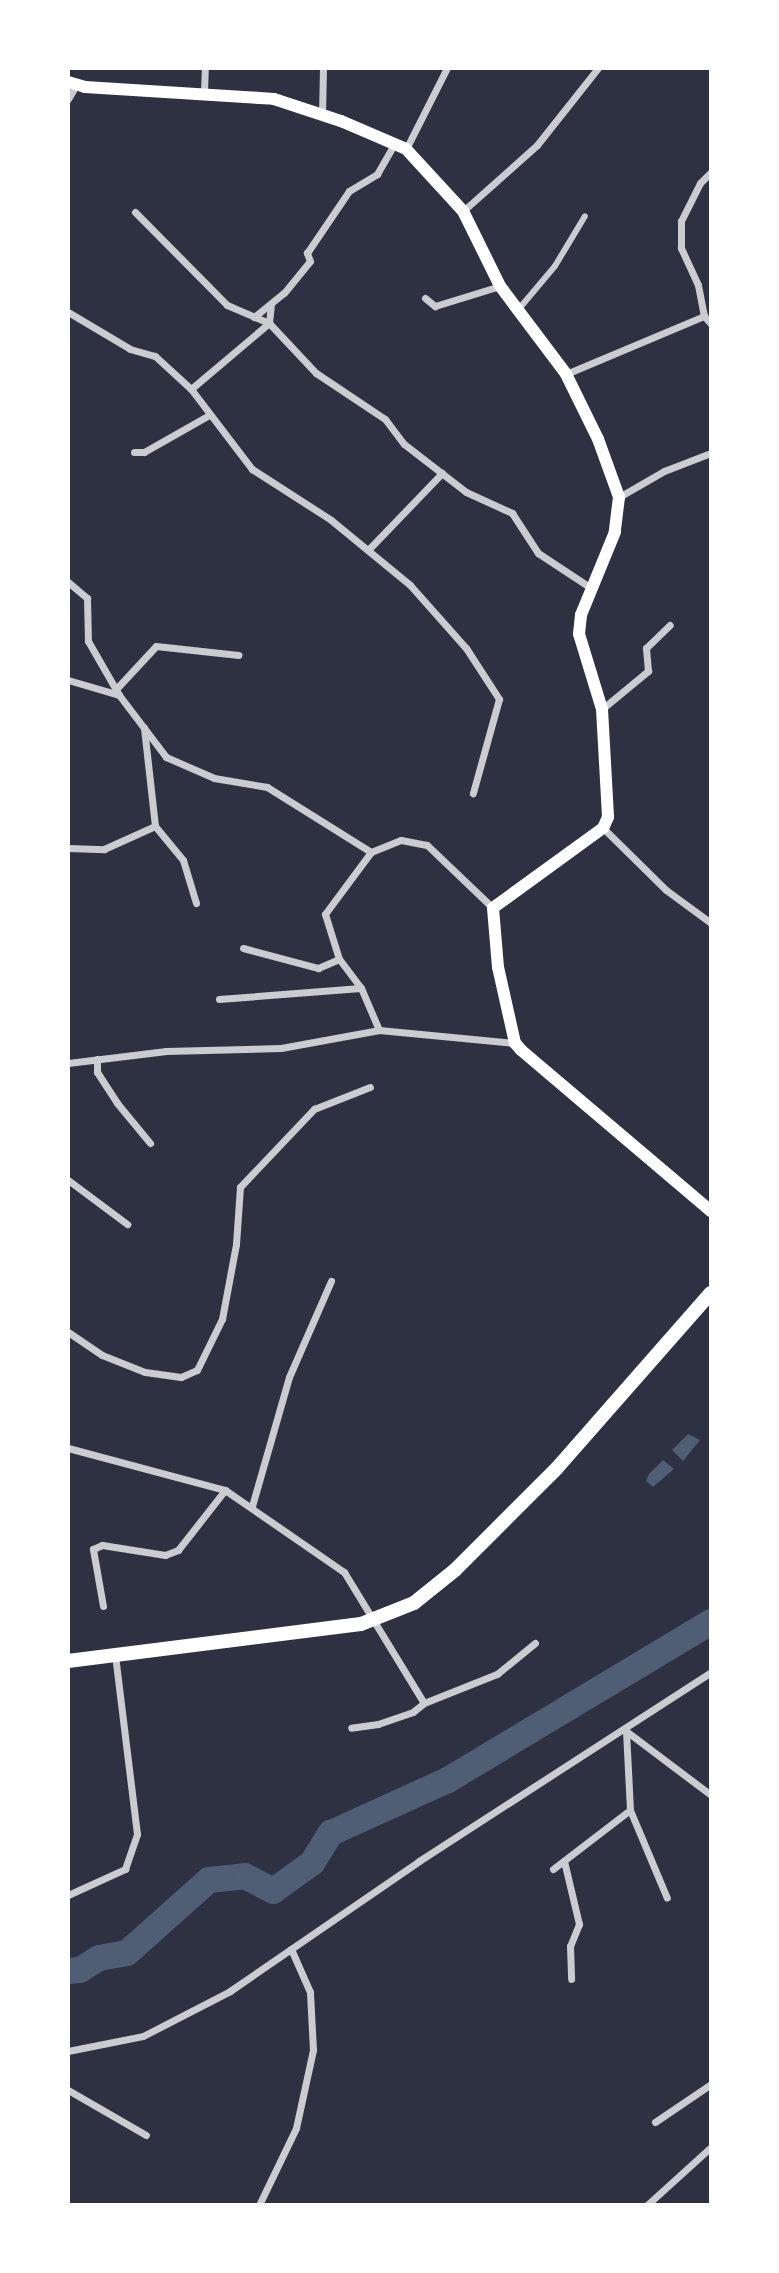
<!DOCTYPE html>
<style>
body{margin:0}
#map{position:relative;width:779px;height:2273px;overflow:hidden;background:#2d3142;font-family:"Nunito Sans",sans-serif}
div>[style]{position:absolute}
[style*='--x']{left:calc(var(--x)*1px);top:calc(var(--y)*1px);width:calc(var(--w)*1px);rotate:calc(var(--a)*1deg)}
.water>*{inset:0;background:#4f5d75}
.river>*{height:26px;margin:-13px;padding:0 13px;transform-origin:13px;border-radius:13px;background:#4f5d75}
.pedestrian>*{height:6px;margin:-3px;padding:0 3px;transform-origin:3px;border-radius:3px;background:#caccd0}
.minor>*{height:7px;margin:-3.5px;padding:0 3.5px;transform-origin:3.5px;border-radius:3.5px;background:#caccd0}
.secondary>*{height:12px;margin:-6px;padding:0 6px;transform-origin:6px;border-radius:6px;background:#fff}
.primary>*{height:14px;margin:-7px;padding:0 7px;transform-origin:7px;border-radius:7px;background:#fff}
span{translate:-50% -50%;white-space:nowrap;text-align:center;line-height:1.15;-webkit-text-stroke:7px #fff;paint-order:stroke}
.frame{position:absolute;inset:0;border:70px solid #fff;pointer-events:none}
</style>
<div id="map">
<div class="water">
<i style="clip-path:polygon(688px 1434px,700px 1440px,683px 1461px,672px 1450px)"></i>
<i style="clip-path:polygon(663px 1460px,674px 1469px,653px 1487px,646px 1481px,649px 1474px)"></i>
</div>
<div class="river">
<i style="--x:68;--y:1971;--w:12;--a:-5"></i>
<i style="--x:80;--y:1970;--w:22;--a:-32"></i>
<i style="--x:99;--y:1958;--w:28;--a:-10"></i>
<i style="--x:127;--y:1953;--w:110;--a:-41.7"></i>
<i style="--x:209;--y:1880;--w:36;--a:-6"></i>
<i style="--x:245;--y:1876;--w:32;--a:28"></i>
<i style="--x:273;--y:1891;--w:48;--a:-35.7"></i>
<i style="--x:312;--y:1863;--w:36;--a:-58"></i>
<i style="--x:331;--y:1833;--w:128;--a:-24.4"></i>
<i style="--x:448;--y:1780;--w:307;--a:-31"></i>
</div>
<div class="pedestrian">
<i style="--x:518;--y:310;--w:57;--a:-49.9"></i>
<i style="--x:555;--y:266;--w:58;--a:-59"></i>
</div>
<div class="minor">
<i style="--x:204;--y:92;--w:24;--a:-88"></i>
<i style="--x:68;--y:99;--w:16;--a:-60"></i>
<i style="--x:322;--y:115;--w:47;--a:-88.8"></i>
<i style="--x:406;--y:149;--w:91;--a:-63.2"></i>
<i style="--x:463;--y:211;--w:99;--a:-41.7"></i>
<i style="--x:537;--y:145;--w:98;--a:-51.6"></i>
<i style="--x:135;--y:212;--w:131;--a:45.3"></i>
<i style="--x:227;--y:305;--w:46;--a:23.2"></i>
<i style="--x:269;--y:323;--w:19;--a:-84"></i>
<i style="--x:425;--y:298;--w:13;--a:39"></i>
<i style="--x:435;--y:306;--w:68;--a:-17.1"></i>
<i style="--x:68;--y:312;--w:72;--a:30.8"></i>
<i style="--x:130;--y:349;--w:26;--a:16"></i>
<i style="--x:155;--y:356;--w:49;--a:42.5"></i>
<i style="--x:191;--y:389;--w:101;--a:52.7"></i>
<i style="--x:252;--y:469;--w:94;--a:32.8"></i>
<i style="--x:331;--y:520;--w:102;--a:39.4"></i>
<i style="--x:410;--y:585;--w:84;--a:48.4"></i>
<i style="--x:466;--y:648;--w:61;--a:57.1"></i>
<i style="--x:499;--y:699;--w:98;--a:105.5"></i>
<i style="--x:704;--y:316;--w:32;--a:-101"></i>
<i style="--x:698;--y:285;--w:41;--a:-114.7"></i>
<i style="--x:681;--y:248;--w:27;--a:-90"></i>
<i style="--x:681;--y:221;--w:42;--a:-63.4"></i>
<i style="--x:700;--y:183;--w:16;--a:-45"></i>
<i style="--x:254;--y:317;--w:38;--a:-39"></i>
<i style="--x:284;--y:293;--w:41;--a:-50.9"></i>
<i style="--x:310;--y:261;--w:9;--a:-111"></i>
<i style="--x:307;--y:253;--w:75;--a:-55.9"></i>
<i style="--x:349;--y:191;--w:33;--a:-31"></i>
<i style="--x:377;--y:174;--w:32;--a:-60"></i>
<i style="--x:566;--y:374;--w:150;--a:-22.8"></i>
<i style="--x:704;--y:316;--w:11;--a:49"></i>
<i style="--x:191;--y:389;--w:102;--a:-40.2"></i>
<i style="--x:269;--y:323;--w:69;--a:46.8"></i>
<i style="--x:316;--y:373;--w:83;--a:33.7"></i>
<i style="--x:385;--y:419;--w:31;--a:53"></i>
<i style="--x:404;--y:444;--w:78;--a:37.7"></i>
<i style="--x:466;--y:492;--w:51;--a:24.5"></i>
<i style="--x:512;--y:513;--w:48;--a:57"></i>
<i style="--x:538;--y:553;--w:64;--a:33.4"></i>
<i style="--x:134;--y:452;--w:10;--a:0"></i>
<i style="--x:144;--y:452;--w:75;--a:-29.6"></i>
<i style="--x:619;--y:497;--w:52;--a:-30"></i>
<i style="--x:664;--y:471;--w:50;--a:-21"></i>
<i style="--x:368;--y:550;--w:107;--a:-46.1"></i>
<i style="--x:68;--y:582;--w:25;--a:40"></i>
<i style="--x:87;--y:598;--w:43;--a:88.7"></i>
<i style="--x:88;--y:641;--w:62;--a:60.1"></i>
<i style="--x:119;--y:695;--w:78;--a:52.8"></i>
<i style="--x:166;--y:757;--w:52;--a:23.6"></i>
<i style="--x:214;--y:778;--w:54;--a:9.6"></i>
<i style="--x:267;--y:787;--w:123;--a:32"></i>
<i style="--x:68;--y:680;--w:53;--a:16.4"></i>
<i style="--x:117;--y:688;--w:57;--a:-47.1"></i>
<i style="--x:156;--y:646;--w:83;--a:6.2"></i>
<i style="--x:602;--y:709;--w:60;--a:-39.6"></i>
<i style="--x:648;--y:671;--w:23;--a:-95"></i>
<i style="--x:646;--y:648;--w:33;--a:-44"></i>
<i style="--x:155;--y:826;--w:44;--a:50.5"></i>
<i style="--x:183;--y:860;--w:45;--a:73.2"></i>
<i style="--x:603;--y:828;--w:88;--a:44.5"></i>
<i style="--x:666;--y:890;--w:56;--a:36.3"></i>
<i style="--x:68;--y:848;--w:36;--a:2"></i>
<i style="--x:104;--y:849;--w:56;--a:-24.3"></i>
<i style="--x:155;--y:826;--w:99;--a:-96.4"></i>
<i style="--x:243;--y:948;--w:78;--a:14.9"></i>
<i style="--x:318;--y:968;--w:23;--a:-23"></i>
<i style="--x:219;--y:999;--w:142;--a:-4.4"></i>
<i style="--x:379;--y:1030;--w:46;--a:-113.2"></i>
<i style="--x:361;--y:988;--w:36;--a:-127"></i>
<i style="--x:339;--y:959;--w:47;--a:-107.3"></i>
<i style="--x:325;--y:914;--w:77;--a:-53.4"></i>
<i style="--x:371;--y:852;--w:32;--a:-22"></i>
<i style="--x:401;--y:840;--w:26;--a:11"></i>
<i style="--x:427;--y:845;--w:91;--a:43.7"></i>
<i style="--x:97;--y:1059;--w:13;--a:90"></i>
<i style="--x:97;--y:1072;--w:37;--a:57"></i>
<i style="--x:117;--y:1103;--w:52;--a:50.5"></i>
<i style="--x:68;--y:1063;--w:99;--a:-7"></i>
<i style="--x:166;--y:1051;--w:115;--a:-1.5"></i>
<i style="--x:281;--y:1048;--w:100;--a:-10.4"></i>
<i style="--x:379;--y:1030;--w:137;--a:5.5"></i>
<i style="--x:68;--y:1180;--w:74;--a:36.7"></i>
<i style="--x:68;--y:1332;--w:41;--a:34.1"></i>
<i style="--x:102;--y:1355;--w:46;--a:21.6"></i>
<i style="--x:145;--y:1372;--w:36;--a:8"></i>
<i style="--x:181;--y:1377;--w:17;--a:-24"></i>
<i style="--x:197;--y:1370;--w:57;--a:-63.9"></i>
<i style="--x:222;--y:1319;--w:76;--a:-79.4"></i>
<i style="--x:236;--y:1244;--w:57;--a:-86"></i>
<i style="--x:240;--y:1187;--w:108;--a:-46.5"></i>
<i style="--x:314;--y:1109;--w:60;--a:-21.4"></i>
<i style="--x:68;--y:1448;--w:163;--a:15"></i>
<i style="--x:225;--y:1490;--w:145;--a:34.6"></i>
<i style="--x:344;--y:1572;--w:153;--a:58.6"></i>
<i style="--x:424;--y:1703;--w:14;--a:141"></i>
<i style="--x:413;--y:1712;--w:37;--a:161"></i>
<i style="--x:378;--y:1724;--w:27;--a:172"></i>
<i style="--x:252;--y:1506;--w:134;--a:-74"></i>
<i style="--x:289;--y:1377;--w:105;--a:-66.4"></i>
<i style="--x:103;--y:1606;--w:58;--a:-100"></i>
<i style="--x:93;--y:1549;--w:10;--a:-24"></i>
<i style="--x:102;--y:1545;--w:64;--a:9"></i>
<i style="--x:165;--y:1555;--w:14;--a:-21"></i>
<i style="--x:178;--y:1550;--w:76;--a:-51.9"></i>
<i style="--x:424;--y:1703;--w:79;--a:-21.7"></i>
<i style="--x:497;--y:1674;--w:49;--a:-39.2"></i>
<i style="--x:626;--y:1731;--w:79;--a:87.1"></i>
<i style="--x:630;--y:1810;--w:95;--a:67.2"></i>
<i style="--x:626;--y:1731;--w:106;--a:37"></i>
<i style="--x:564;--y:1861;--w:65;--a:76.6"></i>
<i style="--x:579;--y:1924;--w:24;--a:112"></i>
<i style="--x:570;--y:1946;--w:33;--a:88"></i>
<i style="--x:553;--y:1869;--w:97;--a:-37.5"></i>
<i style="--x:68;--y:1895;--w:63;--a:-24.5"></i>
<i style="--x:125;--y:1869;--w:37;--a:-71"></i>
<i style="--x:137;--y:1834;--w:179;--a:-97"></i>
<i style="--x:68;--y:2051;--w:76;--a:-11.3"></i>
<i style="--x:143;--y:2036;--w:98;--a:-27.3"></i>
<i style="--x:230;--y:1991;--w:229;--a:-34.5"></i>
<i style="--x:419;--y:1861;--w:348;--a:-32.9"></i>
<i style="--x:68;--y:2090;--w:90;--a:30"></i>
<i style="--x:655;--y:2122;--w:68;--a:-34.2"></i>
<i style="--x:259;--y:2205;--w:85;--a:-64.3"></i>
<i style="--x:296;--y:2128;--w:80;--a:-77.7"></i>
<i style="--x:313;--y:2050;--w:58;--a:-93"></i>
<i style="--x:310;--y:1992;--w:47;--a:-113.8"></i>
<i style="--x:647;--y:2205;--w:86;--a:-42.2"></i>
</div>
<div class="secondary">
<i style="--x:68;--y:82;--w:18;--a:16"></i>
<i style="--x:85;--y:87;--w:189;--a:3.6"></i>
<i style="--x:274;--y:99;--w:71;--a:18.2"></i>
<i style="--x:341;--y:121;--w:71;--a:23.3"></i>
<i style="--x:406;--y:149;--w:84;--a:47.4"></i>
<i style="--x:463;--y:211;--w:84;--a:63.7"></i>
<i style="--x:500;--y:286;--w:110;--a:53.1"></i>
<i style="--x:566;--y:374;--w:72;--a:63.8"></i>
<i style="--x:598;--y:439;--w:62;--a:70.1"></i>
<i style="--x:619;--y:497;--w:35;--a:97"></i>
<i style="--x:615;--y:532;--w:90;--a:112.3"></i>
<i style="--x:581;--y:615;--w:19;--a:96"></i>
<i style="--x:579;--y:634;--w:78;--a:73"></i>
<i style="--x:602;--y:709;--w:108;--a:86.8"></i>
<i style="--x:608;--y:817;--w:12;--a:114"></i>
<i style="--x:603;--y:828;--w:136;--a:144"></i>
<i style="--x:493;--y:908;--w:59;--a:85.2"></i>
<i style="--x:498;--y:967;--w:78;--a:77.4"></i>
<i style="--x:515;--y:1043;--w:9;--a:49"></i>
<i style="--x:521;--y:1050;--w:249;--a:40.3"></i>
</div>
<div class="primary">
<i style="--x:68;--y:1661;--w:295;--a:-7.2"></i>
<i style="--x:361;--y:1624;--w:57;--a:-21.6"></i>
<i style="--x:414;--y:1603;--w:53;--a:-38.8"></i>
<i style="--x:455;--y:1570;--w:144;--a:-45"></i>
<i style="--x:557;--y:1468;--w:233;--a:-48.7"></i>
</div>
<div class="frame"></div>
</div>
